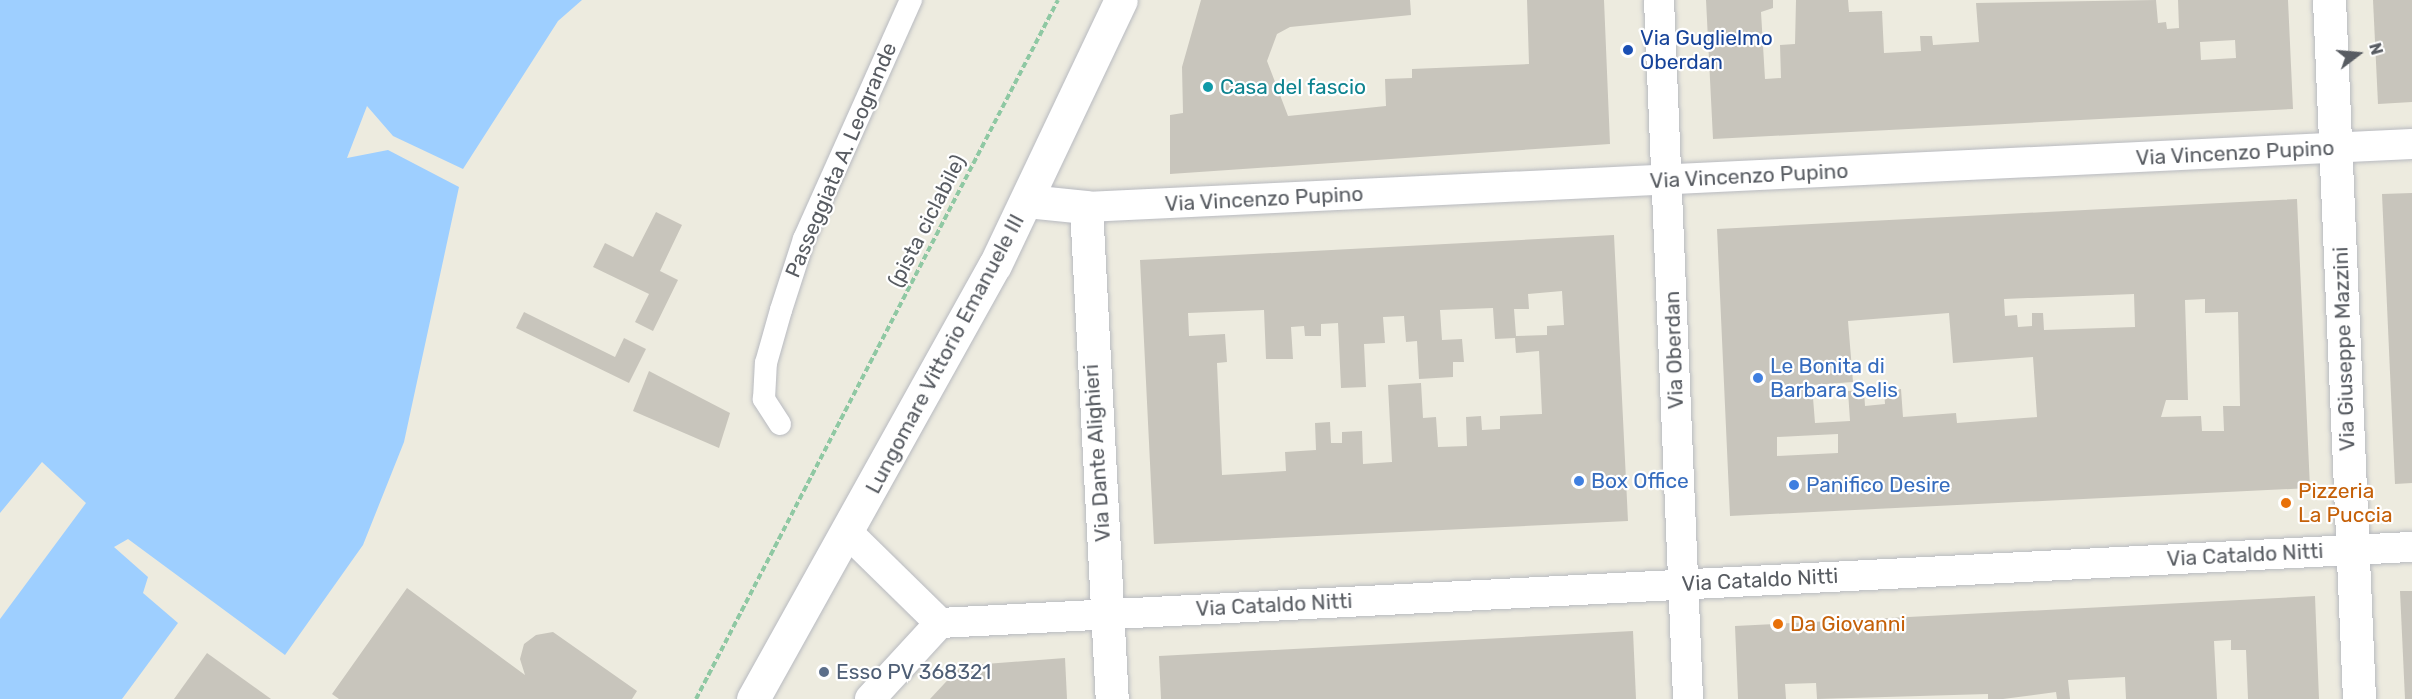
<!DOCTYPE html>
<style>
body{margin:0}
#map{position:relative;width:2412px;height:699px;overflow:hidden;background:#edebdf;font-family:Rubik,sans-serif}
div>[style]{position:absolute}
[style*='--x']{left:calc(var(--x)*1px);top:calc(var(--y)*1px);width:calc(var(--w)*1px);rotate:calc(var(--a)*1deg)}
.water>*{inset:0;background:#9ecfff}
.building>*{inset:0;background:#c8c5bc}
.path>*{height:4px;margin-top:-2px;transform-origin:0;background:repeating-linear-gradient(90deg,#8fc8a3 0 6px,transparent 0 9px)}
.roads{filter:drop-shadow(0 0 2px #b8bac0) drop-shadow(0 0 2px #b8bac0)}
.pedestrian>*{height:22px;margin:-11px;padding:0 11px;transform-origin:11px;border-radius:11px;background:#fff}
.minor>*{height:30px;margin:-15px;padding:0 15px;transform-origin:15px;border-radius:15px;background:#fff}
.tertiary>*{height:33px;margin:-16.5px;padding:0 16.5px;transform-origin:16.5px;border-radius:16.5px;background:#fff}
.secondary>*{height:33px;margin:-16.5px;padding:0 16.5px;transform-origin:16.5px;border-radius:16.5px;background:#fff}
.dots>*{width:16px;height:16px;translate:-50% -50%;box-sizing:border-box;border:3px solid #fff;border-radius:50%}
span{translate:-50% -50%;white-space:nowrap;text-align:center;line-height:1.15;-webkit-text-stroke:4.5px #fff;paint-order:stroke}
.transit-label{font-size:21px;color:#164399}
.left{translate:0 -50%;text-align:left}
.culture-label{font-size:21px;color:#0d838f}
.street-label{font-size:21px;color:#585c62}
.shop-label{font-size:21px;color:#366cbe}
.food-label{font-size:21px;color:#c56008}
.service-label{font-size:21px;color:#4e5e75}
.north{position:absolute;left:2328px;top:24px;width:60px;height:60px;-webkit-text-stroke:4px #fff;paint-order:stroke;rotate:74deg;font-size:16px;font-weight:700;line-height:24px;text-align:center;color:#585c62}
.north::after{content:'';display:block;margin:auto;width:21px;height:27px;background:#585c62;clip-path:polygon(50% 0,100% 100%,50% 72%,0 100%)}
</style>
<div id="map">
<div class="water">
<i style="clip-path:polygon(0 0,582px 0,558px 21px,463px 169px,393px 136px,367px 106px,347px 158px,388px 150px,459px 187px,404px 442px,363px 545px,285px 655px,128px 539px,114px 547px,148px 577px,143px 593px,178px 623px,122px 699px,0 699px,0 619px,86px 503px,42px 462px,0 513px)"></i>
</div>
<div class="building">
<i style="clip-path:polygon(1201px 0,1410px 0,1411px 15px,1290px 27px,1277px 34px,1267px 61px,1288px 116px,1386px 106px,1385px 79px,1412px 78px,1412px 69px,1529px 64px,1527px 0,1604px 0,1610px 144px,1170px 174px,1170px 115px,1183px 113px,1182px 67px)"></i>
<i style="clip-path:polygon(evenodd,1706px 0,1773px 0,1773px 8px,1761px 12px,1765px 79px,1781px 78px,1780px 45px,1795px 44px,1796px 0,1848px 0,1849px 12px,1882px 11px,1884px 53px,1921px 51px,1920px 36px,1932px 36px,1933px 45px,1979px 42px,1976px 3px,2156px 0,2158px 23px,2166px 22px,2167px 29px,2179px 28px,2178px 0,2288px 0,2293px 109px,1713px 139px,1706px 0,2235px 40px,2236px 58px,2201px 60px,2200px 42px,2235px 40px)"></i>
<i style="clip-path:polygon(2373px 0,2412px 0,2412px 102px,2378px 104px)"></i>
<i style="clip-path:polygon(2412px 193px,2412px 483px,2395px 484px,2382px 194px)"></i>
<i style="clip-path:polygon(evenodd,2297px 199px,2310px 488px,1730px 516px,1717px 229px,2297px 199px,2134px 294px,2135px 327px,2044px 330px,2043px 313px,2032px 313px,2032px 326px,2018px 327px,2017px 315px,2005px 316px,2004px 299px,2134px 294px,2297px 199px,2205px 299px,2205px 313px,2238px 312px,2240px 406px,2223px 406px,2224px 431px,2202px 431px,2201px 416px,2161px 417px,2166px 400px,2188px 400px,2185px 300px,2205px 299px,2297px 199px,1949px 313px,1953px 363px,2033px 357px,2037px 417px,1957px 423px,1956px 413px,1903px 417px,1901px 389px,1884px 391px,1885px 404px,1865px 406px,1864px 390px,1848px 391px,1850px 421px,1815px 423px,1812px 385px,1853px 382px,1848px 321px,1949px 313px,2297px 199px,1838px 434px,1838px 453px,1777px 456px,1777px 437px,1838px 434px)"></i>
<i style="clip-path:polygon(656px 212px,682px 225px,660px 271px,678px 280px,653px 331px,635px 322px,649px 294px,593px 267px,605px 243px,633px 257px)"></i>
<i style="clip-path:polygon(evenodd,1614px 235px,1628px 521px,1154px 544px,1140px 260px,1614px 235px,1562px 291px,1564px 325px,1547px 326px,1547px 335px,1516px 336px,1514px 309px,1529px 309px,1528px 294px,1562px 291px,1614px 235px,1493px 308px,1495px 339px,1515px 338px,1516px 353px,1539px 351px,1542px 414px,1500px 416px,1500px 429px,1482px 430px,1481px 416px,1466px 417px,1467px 446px,1438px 447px,1436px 417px,1423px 418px,1421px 383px,1388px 385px,1392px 462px,1363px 464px,1362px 431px,1342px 432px,1342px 443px,1331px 443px,1330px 422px,1315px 423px,1316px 450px,1285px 452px,1286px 471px,1222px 475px,1217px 363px,1227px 362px,1225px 334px,1189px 336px,1188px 313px,1264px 310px,1266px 359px,1293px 359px,1291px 327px,1304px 326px,1305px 336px,1321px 336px,1321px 324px,1338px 323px,1341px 388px,1366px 387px,1364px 344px,1385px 343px,1383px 317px,1404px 316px,1406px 342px,1417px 341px,1419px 379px,1453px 377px,1453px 362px,1464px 362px,1462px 339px,1442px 340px,1440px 310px,1493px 308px)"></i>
<i style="clip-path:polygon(524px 312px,615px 357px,624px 338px,646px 349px,629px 383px,516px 328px)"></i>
<i style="clip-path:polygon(649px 371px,730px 413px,719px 448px,633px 411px)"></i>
<i style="clip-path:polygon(407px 588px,525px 675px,520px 659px,524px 644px,536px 635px,553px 632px,637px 691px,632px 699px,339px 699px,332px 694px)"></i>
<i style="clip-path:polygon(2400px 591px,2412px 591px,2412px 699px,2405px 699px)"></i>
<i style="clip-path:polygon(2315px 596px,2319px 699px,2248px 699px,2246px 650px,2231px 650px,2231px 640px,2214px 641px,2217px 699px,2126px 699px,2125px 677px,2068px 680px,2070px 699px,2057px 699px,2056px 692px,2003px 699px,1988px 699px,1988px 694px,1817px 699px,1816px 683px,1785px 684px,1786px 699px,1738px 699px,1735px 626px)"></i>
<i style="clip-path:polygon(1633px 631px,1636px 699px,1161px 699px,1159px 656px)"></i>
<i style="clip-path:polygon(207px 653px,271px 699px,174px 699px)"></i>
<i style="clip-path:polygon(1065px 658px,1067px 699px,930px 699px,957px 670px,972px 665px)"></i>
</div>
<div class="path">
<i style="--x:696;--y:699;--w:787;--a:-62.62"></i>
</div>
<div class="roads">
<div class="pedestrian">
<i style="--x:780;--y:424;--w:30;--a:-123"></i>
<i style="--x:764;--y:399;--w:36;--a:-87"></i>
<i style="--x:766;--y:363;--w:55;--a:-74.2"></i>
<i style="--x:781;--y:310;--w:75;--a:-72.1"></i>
<i style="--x:804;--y:239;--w:262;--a:-65.9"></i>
</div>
<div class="minor">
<i style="--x:1659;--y:0;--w:700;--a:87.62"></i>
<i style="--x:1086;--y:207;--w:1327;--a:-2.72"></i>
<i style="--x:847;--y:532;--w:130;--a:44.4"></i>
<i style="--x:940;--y:623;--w:1474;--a:-2.96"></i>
<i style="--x:870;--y:699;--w:103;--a:-47.4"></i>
</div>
<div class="tertiary">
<i style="--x:1027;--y:201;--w:59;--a:5.8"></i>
<i style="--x:1086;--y:207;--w:493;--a:87"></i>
</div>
<div class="secondary">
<i style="--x:2329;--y:0;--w:700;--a:87.54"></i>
<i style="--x:753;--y:699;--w:497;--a:-60.9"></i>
<i style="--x:995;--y:265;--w:293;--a:-64.6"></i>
</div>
</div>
<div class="dots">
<i style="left:1628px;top:50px;background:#1a4fb4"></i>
<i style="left:1208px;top:87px;background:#0f9aa8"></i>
<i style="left:1758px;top:378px;background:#3f7fe0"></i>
<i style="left:1579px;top:481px;background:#3f7fe0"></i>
<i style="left:1794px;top:485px;background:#3f7fe0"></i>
<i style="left:2286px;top:503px;background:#e8710a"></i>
<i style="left:1778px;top:624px;background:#e8710a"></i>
<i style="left:824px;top:672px;background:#5c6f8a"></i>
</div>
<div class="transit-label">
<span class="left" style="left:1640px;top:50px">Via Guglielmo<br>Oberdan</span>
</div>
<div class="culture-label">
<span class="left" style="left:1220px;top:87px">Casa del fascio</span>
</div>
<div class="street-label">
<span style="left:2235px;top:153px;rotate:-3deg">Via Vincenzo Pupino</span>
<span style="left:841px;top:160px;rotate:-67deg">Passeggiata A. Leogrande</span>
<span style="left:1749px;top:176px;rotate:-3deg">Via Vincenzo Pupino</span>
<span style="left:1264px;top:199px;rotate:-3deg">Via Vincenzo Pupino</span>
<span style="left:927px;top:221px;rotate:-63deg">(pista ciclabile)</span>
<span style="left:2344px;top:349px;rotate:-92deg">Via Giuseppe Mazzini</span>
<span style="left:1674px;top:350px;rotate:-92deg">Via Oberdan</span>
<span style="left:945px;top:354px;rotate:-62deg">Lungomare Vittorio Emanuele III</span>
<span style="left:1097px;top:453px;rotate:-94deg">Via Dante Alighieri</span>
<span style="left:2245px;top:555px;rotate:-3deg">Via Cataldo Nitti</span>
<span style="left:1760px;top:580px;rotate:-3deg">Via Cataldo Nitti</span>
<span style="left:1274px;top:605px;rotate:-3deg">Via Cataldo Nitti</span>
</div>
<div class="shop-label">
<span class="left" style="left:1770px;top:378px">Le Bonita di<br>Barbara Selis</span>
<span class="left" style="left:1591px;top:481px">Box Office</span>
<span class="left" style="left:1806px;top:485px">Panifico Desire</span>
</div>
<div class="food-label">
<span class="left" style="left:2298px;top:503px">Pizzeria<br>La Puccia</span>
<span class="left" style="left:1790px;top:624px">Da Giovanni</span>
</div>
<div class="service-label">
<span class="left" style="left:836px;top:672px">Esso PV 368321</span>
</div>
<div class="north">N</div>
</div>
